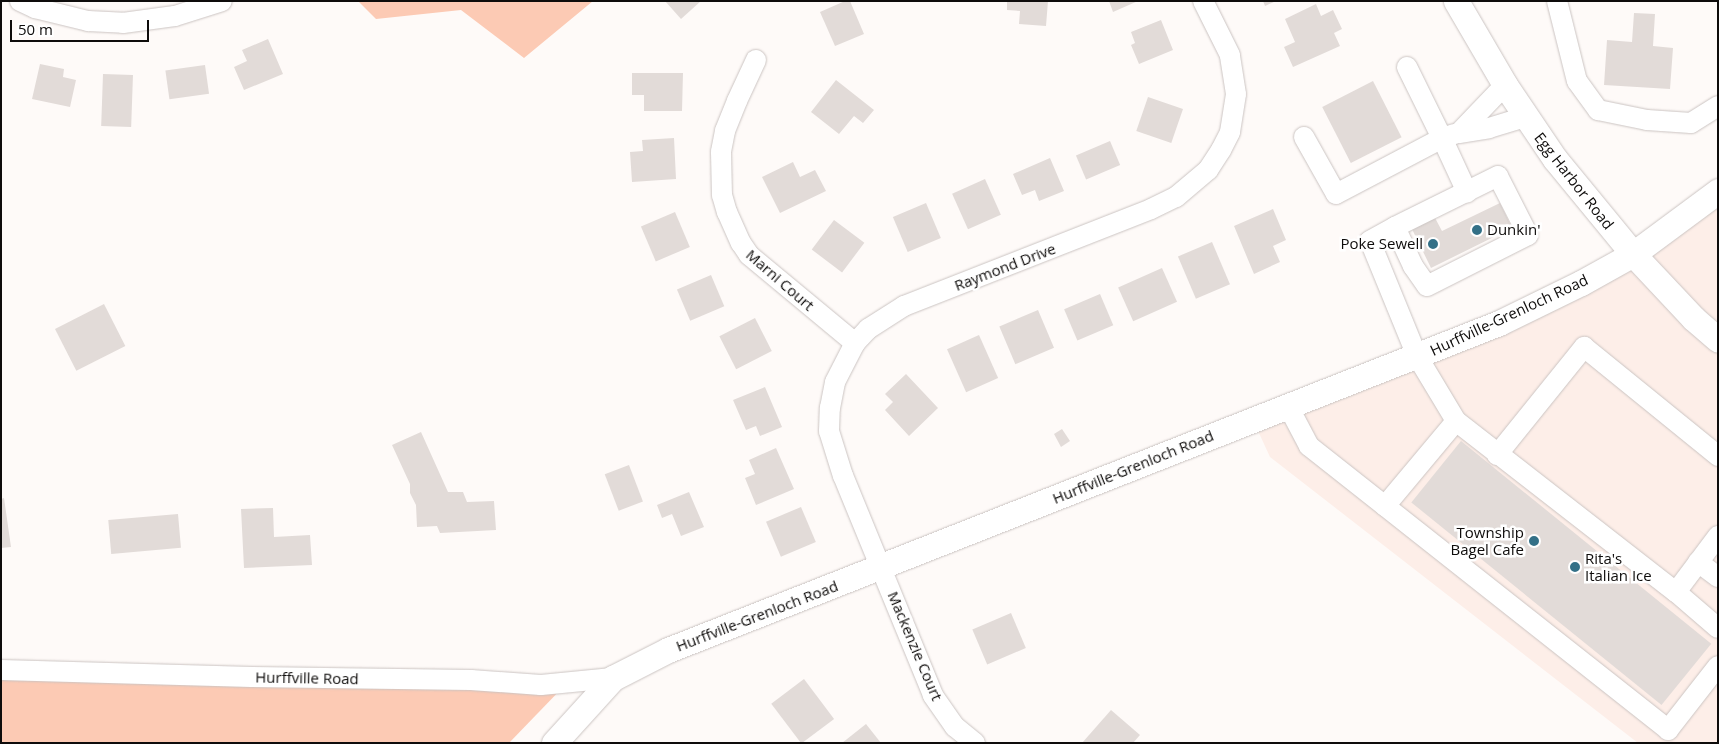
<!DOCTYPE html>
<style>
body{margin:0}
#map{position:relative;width:1719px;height:744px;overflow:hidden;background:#fefaf8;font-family:"Open Sans",sans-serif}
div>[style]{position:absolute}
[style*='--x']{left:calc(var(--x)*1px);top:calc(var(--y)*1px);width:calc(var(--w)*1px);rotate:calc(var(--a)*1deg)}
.built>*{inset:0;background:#fdeee8}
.green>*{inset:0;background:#fccab4}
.building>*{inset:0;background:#e2dbd8;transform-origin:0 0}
.roads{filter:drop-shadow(0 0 1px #cbc4c2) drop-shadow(0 0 1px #cbc4c2)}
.minor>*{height:20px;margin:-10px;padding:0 10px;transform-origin:10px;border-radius:10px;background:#fff}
.major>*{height:25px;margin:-12.5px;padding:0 12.5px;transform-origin:12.5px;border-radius:12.5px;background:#fff}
.dots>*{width:14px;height:14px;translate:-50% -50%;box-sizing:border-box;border:2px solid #fff;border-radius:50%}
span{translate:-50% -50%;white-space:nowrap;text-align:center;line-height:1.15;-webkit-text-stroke:5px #fff;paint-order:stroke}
.street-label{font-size:15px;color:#0e0c0b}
.poi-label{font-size:15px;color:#0e0c0b}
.left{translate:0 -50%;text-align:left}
.right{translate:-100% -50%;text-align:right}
.frame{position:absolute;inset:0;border:2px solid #0e0c0b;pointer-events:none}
.scale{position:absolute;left:10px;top:20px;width:139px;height:22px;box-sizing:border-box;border:2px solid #0e0c0b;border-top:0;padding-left:6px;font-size:15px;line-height:18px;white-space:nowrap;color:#0e0c0b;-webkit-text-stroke:4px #fff;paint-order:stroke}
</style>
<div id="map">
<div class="built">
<i style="clip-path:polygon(1718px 191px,1718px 743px,1638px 743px,1270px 457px,1253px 420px,1499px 323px)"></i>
</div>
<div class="green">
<i style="clip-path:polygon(358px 1px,593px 1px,524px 58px,461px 10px,376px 19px)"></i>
<i style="clip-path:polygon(1px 667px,566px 684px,509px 743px,1px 743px)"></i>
</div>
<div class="building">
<i style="clip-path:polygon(665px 1px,701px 1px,681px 19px)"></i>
<i style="clip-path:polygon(845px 1px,850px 1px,864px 34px,835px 46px,820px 12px)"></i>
<i style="clip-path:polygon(1007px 1px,1048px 1px,1046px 26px,1019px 24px,1020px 11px,1007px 10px)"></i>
<i style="clip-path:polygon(1109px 1px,1138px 1px,1113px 12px)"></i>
<i style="clip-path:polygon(1263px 1px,1276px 1px,1265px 6px)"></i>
<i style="clip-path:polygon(1316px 4px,1321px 16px,1333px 10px,1342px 29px,1334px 33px,1340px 46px,1293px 67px,1284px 47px,1295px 42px,1285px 19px)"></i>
<i style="clip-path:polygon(1634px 13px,1655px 14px,1653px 46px,1673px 48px,1670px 89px,1604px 85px,1607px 40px,1632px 42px)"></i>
<i style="clip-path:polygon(1161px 20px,1173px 50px,1139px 64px,1131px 45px,1135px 43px,1131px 32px)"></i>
<i style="clip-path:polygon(268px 39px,283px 74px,244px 90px,234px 67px,247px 61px,242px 50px)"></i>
<i style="clip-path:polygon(40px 64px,64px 69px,63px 77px,76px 80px,70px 107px,32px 99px)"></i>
<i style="left:205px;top:65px;width:29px;height:40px;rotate:82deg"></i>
<i style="clip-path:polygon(632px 73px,683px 73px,682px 111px,644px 111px,644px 95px,632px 95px)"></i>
<i style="left:103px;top:74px;width:30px;height:52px;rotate:2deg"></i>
<i style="clip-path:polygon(836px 80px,874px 110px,863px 123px,854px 116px,839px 134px,811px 112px)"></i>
<i style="left:1373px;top:81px;width:63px;height:57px;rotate:63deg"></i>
<i style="left:1148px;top:97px;width:37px;height:36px;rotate:19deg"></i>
<i style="clip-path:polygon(674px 138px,676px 179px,632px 182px,630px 152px,643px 151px,642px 140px)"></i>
<i style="left:1110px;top:141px;width:26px;height:37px;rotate:67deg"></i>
<i style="clip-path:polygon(1050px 158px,1064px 191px,1039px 201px,1035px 190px,1022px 195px,1013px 174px)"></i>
<i style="clip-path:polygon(793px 162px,800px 177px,815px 170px,826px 191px,780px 213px,762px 177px)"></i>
<i style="left:985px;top:179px;width:39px;height:36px;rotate:66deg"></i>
<i style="left:926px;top:203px;width:38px;height:36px;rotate:67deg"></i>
<i style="clip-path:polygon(1500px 203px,1512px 228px,1431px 268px,1411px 227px,1434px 216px,1442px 231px)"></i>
<i style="clip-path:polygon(1273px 209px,1286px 240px,1273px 246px,1280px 262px,1254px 274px,1234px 226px)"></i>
<i style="left:675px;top:212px;width:38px;height:37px;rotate:67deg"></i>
<i style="left:834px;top:220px;width:38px;height:37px;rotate:37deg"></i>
<i style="left:1212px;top:242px;width:46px;height:37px;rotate:67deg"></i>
<i style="left:1162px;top:268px;width:37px;height:48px;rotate:66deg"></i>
<i style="left:711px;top:275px;width:34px;height:37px;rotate:67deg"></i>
<i style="left:1100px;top:294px;width:34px;height:39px;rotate:67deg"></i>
<i style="left:104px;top:304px;width:47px;height:55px;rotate:63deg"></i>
<i style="left:1038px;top:310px;width:41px;height:42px;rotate:67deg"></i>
<i style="left:755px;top:318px;width:37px;height:40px;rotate:63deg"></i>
<i style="left:979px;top:335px;width:47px;height:35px;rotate:66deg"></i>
<i style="clip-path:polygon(906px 374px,938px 408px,909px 436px,885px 410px,893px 402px,885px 394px)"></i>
<i style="clip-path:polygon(765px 387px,782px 427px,760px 436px,756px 426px,746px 430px,733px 400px)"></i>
<i style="clip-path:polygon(1062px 429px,1070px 441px,1061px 447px,1054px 434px)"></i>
<i style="clip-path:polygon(421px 432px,448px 492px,463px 492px,467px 502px,494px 501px,496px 530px,440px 533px,437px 526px,417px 527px,416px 505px,410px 493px,410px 484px,392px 445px)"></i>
<i style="left:1461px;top:441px;width:322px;height:79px;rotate:39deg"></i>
<i style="clip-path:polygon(776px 448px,794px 489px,756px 505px,745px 478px,755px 474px,749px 460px)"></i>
<i style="left:629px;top:465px;width:39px;height:26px;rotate:69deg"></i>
<i style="clip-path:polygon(689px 492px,704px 527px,681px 536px,672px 514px,662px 518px,657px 505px)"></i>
<i style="clip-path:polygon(4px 498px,11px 547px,1px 548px,1px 499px)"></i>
<i style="left:801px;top:507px;width:38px;height:38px;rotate:67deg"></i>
<i style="clip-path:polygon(273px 508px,274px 537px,310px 535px,312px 565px,244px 568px,241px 509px)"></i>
<i style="left:178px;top:514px;width:34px;height:70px;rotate:85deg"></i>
<i style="left:1011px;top:613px;width:38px;height:42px;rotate:67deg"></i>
<i style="left:804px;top:679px;width:50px;height:41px;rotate:53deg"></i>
<i style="clip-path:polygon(1111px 710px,1140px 735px,1133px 743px,1082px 743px)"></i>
<i style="clip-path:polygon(866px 724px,881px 743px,842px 743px)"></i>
</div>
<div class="roads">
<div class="minor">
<i style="--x:20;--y:1;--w:17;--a:25"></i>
<i style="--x:35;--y:8;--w:55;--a:13.8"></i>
<i style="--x:88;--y:21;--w:35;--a:3"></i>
<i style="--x:123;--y:23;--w:52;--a:-7.7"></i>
<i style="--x:175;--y:16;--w:49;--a:-17.7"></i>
<i style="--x:1557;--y:1;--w:82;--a:76"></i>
<i style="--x:1577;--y:81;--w:36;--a:54"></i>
<i style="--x:1598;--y:110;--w:50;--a:11.5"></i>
<i style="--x:1647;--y:120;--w:44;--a:3.9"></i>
<i style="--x:1691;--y:123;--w:32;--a:-32"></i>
<i style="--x:756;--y:60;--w:45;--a:114.9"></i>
<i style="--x:737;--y:101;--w:32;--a:112"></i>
<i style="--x:725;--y:131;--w:21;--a:101"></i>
<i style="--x:721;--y:152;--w:43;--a:88.7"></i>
<i style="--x:722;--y:195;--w:18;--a:74"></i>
<i style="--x:727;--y:212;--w:34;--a:66"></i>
<i style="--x:741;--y:243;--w:14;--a:56"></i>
<i style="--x:749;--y:255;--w:138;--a:39.7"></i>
<i style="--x:1407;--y:67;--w:79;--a:63.8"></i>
<i style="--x:1442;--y:138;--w:13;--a:-18"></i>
<i style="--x:1505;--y:85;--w:66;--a:133.8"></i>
<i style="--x:1459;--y:133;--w:30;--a:-9"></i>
<i style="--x:1489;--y:128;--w:38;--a:-17"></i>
<i style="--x:1304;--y:137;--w:65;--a:60.7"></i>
<i style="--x:1336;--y:194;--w:120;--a:-27.8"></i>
<i style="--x:1442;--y:138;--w:60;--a:65.2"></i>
<i style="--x:1395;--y:227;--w:43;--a:65.2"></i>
<i style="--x:1413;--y:266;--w:24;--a:55"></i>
<i style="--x:1427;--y:286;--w:113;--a:-26.8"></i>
<i style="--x:1528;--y:235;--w:66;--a:-117"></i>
<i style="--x:1498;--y:176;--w:115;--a:153.7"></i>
<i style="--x:1395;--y:227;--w:29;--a:151"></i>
<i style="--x:1370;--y:241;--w:124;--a:67.8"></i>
<i style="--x:1417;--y:356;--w:76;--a:59"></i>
<i style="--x:1456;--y:421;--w:279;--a:37.9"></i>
<i style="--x:1676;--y:592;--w:70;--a:-53.1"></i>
<i style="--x:1288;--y:406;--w:45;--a:62.3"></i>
<i style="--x:1309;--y:446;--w:458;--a:38.3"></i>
<i style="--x:1668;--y:730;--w:81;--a:-52"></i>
<i style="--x:1497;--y:455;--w:139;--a:-51.1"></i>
<i style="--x:1584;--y:347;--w:173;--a:39.1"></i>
<i style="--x:1385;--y:506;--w:111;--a:-50.1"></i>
<i style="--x:1698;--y:562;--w:25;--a:37"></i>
<i style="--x:1676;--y:592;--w:55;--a:40.6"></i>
<i style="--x:1;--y:670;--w:251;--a:1.6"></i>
<i style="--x:252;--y:677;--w:219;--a:0.8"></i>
<i style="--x:471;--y:680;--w:70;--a:4.1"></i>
<i style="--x:541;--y:685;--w:72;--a:-5.6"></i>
<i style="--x:975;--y:743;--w:26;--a:-141"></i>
<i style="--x:955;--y:727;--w:39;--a:-125"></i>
<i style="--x:933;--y:695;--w:237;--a:-112.3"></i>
<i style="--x:843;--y:476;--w:47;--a:-107.3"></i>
<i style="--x:829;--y:431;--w:23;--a:-88"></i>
<i style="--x:830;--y:408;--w:26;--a:-79"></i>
<i style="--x:835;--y:382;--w:44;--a:-62.9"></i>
<i style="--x:855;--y:343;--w:19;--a:-47"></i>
<i style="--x:868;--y:329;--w:43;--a:-32.6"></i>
<i style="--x:904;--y:306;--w:265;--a:-21.4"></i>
<i style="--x:1151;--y:209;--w:28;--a:-26"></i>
<i style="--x:1176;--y:197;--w:42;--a:-40.2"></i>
<i style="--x:1208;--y:170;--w:24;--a:-57"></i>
<i style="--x:1221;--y:150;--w:20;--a:-63"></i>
<i style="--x:1230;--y:132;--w:38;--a:-81"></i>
<i style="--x:1236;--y:94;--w:39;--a:-99"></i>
<i style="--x:1230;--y:55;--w:60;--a:-116.6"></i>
</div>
<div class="major">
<i style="--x:1456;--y:1;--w:97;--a:59.7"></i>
<i style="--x:1505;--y:85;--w:89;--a:56"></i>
<i style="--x:1555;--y:159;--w:123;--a:50.6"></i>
<i style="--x:1633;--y:254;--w:88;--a:46.8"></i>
<i style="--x:1693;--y:318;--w:33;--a:41"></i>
<i style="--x:554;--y:743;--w:88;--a:-47.8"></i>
<i style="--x:613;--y:678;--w:62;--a:-27"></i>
<i style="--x:668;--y:650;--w:893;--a:-21.48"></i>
<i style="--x:1499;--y:323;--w:91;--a:-26"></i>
<i style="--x:1581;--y:283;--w:60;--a:-29.1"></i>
<i style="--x:1633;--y:254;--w:106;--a:-36.5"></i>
</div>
</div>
<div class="dots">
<i style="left:1477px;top:230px;background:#337087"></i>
<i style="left:1433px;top:244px;background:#337087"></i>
<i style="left:1534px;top:541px;background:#337087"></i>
<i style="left:1575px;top:567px;background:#337087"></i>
</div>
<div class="street-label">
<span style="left:1574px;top:181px;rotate:52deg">Egg Harbor Road</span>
<span style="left:1005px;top:267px;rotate:-21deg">Raymond Drive</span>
<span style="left:780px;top:280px;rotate:41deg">Marni Court</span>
<span style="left:1509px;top:315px;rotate:-25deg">Hurffville-Grenloch Road</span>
<span style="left:1133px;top:467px;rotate:-22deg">Hurffville-Grenloch Road</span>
<span style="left:757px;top:616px;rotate:-21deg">Hurffville-Grenloch Road</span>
<span style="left:915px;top:646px;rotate:67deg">Mackenzie Court</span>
<span style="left:307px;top:678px;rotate:1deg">Hurffville Road</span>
</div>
<div class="poi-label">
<span class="left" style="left:1487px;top:230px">Dunkin'</span>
<span class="right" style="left:1423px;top:244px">Poke Sewell</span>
<span class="right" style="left:1524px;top:541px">Township<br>Bagel Cafe</span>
<span class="left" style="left:1585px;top:567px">Rita's<br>Italian Ice</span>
</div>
<div class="frame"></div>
<div class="scale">50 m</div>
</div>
